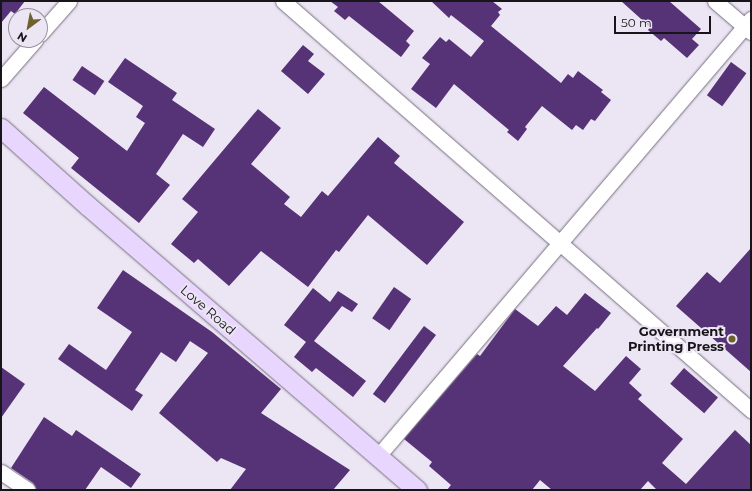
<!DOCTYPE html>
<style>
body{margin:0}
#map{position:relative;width:752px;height:491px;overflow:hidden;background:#ece5f4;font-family:Montserrat,sans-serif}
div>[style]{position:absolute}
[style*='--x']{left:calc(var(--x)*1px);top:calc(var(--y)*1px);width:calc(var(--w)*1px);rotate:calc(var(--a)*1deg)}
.building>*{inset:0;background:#563277;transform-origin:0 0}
.roads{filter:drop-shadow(0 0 1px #756f7d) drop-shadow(0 0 1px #756f7d)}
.minor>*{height:15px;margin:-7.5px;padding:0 7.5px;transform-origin:7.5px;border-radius:7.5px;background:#fff}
.major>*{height:19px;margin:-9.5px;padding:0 9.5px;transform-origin:9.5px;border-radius:9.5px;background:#e9d6fe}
.dots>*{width:11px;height:11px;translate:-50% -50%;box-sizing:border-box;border:2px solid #ece5f4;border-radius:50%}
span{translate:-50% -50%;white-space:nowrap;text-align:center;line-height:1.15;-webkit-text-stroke:4px #ece5f4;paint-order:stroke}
.street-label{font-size:13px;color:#17151a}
.poi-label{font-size:13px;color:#17151a;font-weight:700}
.right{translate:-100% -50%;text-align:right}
.frame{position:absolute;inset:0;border:2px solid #17151a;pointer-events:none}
.north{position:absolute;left:8px;top:8px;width:40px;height:40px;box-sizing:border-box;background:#ece5f4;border:1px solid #97929d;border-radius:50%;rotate:212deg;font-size:11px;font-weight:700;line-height:16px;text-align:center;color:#17151a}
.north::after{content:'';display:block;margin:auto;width:14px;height:18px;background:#6e612e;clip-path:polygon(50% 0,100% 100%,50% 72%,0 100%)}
.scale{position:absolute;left:614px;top:16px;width:97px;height:18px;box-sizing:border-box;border:2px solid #17151a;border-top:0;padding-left:5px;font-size:12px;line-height:14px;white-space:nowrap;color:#17151a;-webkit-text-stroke:3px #ece5f4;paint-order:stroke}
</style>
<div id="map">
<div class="building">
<i style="clip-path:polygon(1px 1px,25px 1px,15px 14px,11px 11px,1px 23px)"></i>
<i style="clip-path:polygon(330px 1px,378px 1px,414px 31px,406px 41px,410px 45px,401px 57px,349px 16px,345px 20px,334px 11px,338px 7px)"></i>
<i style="clip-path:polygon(431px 1px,492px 1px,502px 9px,498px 12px,500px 15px,491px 26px,561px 83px,568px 74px,573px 78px,578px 71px,603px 90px,601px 92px,611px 100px,595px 121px,591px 119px,583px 130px,576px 125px,572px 130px,542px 106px,525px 127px,527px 129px,518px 141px,507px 132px,509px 130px,454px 84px,436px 108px,411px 89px,430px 64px,422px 58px,440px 37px,446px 42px,449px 39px,471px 57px,484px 41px,451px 15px,449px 18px)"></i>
<i style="clip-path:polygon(621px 1px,669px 1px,701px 29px,692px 39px,699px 45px,687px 58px,664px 38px,661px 41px,648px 30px,650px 27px)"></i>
<i style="clip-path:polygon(303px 45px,314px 54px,308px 61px,325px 74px,308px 94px,281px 71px)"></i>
<i style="clip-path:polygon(125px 58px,177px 93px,172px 100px,215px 129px,203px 147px,183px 134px,156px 174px,170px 185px,139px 223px,71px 168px,79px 158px,23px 113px,44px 87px,127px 151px,145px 123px,136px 117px,143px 106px,108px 82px)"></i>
<i style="left:731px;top:62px;width:19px;height:41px;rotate:36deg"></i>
<i style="left:82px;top:66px;width:27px;height:17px;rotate:34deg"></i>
<i style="clip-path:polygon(258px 109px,281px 128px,251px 164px,290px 197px,284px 204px,301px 217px,322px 191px,328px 196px,378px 137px,400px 156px,394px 163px,464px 222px,427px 265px,368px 215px,339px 252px,336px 250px,308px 287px,261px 251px,229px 286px,198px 259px,194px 263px,171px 244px,198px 212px,182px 199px)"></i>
<i style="clip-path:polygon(751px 248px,751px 372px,676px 306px,707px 272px,720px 283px)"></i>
<i style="clip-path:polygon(123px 270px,212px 332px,281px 389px,261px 413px,350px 470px,333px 490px,230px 490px,246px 469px,221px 458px,217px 462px,159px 413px,208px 353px,190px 341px,176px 362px,161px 352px,135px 390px,143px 395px,132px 411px,58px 359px,69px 344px,106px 370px,132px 332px,97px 308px)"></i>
<i style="left:394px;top:287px;width:21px;height:38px;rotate:35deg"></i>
<i style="clip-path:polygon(313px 288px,330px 302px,338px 291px,358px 304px,352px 312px,342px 306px,314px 341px,366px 381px,353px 397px,316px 368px,312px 372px,294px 357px,306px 342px,284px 325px)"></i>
<i style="clip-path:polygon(585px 293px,611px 313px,598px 329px,597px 328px,563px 366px,595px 391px,626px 356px,641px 369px,629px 383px,642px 395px,638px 399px,683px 439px,662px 463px,686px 484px,735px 430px,751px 445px,751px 490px,657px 490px,648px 481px,640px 490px,552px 490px,540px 480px,532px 490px,447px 490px,451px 485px,429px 466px,432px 462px,404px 439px,477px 354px,480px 356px,515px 309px,538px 326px,556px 306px,567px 315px)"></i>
<i style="left:424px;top:326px;width:15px;height:85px;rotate:37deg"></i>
<i style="clip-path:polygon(1px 367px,25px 384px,1px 418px)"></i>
<i style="left:684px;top:368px;width:45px;height:21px;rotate:41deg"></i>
<i style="clip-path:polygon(44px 417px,72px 436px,76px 430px,141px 474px,131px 488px,101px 467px,85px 490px,37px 490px,33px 483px,11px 468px)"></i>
</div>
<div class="roads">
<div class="minor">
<i style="--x:283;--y:1;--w:622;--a:41.15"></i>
<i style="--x:715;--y:1;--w:48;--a:40.7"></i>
<i style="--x:40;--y:34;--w:44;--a:-48.7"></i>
<i style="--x:1;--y:79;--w:52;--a:-48.9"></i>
<i style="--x:378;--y:456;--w:575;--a:-49.52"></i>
<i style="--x:1;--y:472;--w:32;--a:34"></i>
</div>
<div class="major">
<i style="--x:1;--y:128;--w:117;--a:41.9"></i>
<i style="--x:88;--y:206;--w:435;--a:40.8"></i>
</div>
</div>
<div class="dots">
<i style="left:732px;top:339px;background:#6e612e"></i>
</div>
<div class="street-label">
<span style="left:208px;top:310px;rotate:41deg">Love Road</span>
</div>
<div class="poi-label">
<span class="right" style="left:724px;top:339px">Government<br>Printing Press</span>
</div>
<div class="frame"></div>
<div class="north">N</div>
<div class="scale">50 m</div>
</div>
